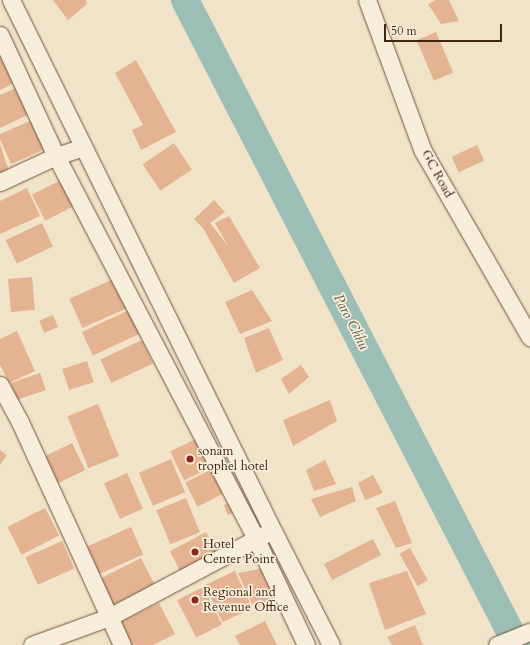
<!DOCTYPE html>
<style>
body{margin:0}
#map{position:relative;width:530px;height:645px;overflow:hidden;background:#f1e3c8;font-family:Cardo,serif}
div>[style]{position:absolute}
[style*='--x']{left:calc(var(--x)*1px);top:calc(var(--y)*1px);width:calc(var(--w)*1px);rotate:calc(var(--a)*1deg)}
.river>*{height:28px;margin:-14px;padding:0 14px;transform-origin:14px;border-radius:14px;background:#9bbeb5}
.building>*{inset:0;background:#e4b391;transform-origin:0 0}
.roads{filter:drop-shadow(0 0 1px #6e543c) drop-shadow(0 0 1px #6e543c)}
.minor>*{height:17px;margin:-8.5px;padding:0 8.5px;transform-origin:8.5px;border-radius:8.5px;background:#f6eddb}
.dots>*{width:11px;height:11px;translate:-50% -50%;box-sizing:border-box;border:2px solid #f6eddb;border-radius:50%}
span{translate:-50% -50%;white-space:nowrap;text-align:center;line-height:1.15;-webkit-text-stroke:3.5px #f6eddb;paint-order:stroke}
.street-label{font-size:13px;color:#43240e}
.poi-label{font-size:13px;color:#43240e}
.left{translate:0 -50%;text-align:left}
.water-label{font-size:14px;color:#5d5240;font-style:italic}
.scale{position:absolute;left:384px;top:24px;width:118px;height:18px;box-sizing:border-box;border:2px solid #43240e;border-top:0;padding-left:5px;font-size:12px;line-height:14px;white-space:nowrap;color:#43240e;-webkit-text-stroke:3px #f6eddb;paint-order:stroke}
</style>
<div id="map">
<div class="river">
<i style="--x:185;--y:0;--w:725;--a:62.76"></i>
</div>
<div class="building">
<i style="clip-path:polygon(53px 0,86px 0,87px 4px,68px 20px)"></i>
<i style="clip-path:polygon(436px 0,449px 0,459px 21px,441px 24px,428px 4px)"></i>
<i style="left:436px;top:32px;width:44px;height:21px;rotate:67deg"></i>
<i style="clip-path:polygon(0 53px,14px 83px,0 90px)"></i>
<i style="clip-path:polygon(136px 60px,176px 132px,141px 150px,132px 130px,143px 125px,115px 73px)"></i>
<i style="clip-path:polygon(20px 86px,32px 113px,0 128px,0 95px)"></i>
<i style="clip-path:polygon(37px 118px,50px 147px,11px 164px,0 139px,0 134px)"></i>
<i style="left:174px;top:143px;width:32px;height:38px;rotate:56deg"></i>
<i style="clip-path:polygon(0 144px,9px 171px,0 174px)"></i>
<i style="left:477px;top:145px;width:17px;height:28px;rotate:65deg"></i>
<i style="left:65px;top:178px;width:29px;height:37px;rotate:63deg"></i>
<i style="clip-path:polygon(27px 188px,40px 216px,0 234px,0 201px)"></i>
<i style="clip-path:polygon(214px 200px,225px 212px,210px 223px,228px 246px,215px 223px,229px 216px,260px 268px,234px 283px,203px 228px,194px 219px)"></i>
<i style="left:42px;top:223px;width:26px;height:40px;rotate:65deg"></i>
<i style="left:32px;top:277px;width:33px;height:24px;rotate:85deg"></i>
<i style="left:116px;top:278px;width:32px;height:51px;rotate:66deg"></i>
<i style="clip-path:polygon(252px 290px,272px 321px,240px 334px,225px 302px)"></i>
<i style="left:129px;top:310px;width:26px;height:52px;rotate:65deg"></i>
<i style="left:53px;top:315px;width:13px;height:15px;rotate:67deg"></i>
<i style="clip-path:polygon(269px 328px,283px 360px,256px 373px,244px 338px)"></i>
<i style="clip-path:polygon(17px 331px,35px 371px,9px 383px,0 365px,0 339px)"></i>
<i style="left:142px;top:340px;width:26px;height:46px;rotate:65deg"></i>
<i style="left:87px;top:361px;width:22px;height:26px;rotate:72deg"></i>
<i style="clip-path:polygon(301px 365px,309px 377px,289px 394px,281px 379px)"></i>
<i style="left:40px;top:373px;width:18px;height:31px;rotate:71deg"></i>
<i style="clip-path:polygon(330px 400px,337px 421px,293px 446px,283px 420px)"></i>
<i style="left:98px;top:404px;width:56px;height:33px;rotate:68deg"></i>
<i style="left:198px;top:438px;width:32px;height:31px;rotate:64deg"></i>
<i style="left:72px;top:443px;width:30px;height:33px;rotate:64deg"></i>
<i style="clip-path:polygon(0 450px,7px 455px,0 465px)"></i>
<i style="left:171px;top:459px;width:36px;height:35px;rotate:67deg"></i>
<i style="clip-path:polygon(325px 460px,336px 484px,314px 491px,306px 470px)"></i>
<i style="left:212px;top:469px;width:27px;height:30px;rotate:63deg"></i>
<i style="left:127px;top:473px;width:39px;height:25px;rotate:66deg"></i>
<i style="clip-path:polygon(373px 475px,383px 493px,365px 500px,358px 483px)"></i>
<i style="clip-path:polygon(352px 487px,356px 501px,320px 517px,311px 499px)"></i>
<i style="left:186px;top:498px;width:37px;height:32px;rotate:68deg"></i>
<i style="left:234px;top:501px;width:11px;height:11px;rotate:68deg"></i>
<i style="clip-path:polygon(395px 501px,412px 543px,396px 548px,376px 508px)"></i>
<i style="left:45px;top:508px;width:31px;height:42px;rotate:63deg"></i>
<i style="left:131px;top:527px;width:30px;height:48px;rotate:66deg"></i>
<i style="left:206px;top:532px;width:26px;height:41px;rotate:62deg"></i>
<i style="left:373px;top:539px;width:18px;height:55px;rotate:63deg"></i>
<i style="left:62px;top:541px;width:30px;height:40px;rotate:66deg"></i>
<i style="left:410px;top:548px;width:37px;height:12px;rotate:61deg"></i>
<i style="left:141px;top:558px;width:29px;height:47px;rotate:63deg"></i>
<i style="clip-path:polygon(265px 568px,278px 596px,254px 608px,238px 573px)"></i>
<i style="left:235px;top:571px;width:41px;height:33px;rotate:65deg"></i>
<i style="clip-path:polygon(407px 571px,426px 614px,385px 630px,369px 583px)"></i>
<i style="left:203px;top:587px;width:42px;height:29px;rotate:63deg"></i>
<i style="clip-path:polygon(159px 603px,175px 634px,153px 645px,131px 645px,120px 622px)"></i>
<i style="clip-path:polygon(265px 621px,277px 645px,240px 645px,235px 636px)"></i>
<i style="clip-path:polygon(415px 625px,423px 645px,392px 645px,387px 637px)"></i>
</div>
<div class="roads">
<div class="minor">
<i style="--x:11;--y:0;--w:592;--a:63.74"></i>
<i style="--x:273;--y:531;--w:128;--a:63"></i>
<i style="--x:367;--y:0;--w:161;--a:69.7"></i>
<i style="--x:423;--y:151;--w:215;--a:60.1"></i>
<i style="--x:0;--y:35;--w:133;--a:65.2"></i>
<i style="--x:56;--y:156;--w:432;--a:62.4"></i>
<i style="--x:256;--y:539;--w:117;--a:64.7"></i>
<i style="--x:0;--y:182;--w:62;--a:-24.9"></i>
<i style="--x:56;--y:156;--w:28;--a:-18"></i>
<i style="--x:0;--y:385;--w:42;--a:61.6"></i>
<i style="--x:20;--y:422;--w:245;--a:65.4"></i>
<i style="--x:32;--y:645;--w:82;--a:-20"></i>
<i style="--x:109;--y:617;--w:177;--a:-28"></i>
<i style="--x:497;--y:645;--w:35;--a:-22"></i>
</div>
</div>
<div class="dots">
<i style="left:190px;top:459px;background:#8f2418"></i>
<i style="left:195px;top:552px;background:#8f2418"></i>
<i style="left:195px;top:600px;background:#8f2418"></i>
</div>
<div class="street-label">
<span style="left:437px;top:174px;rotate:61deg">GC Road</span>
</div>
<div class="poi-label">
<span class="left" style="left:198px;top:459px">sonam<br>trophel hotel</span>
<span class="left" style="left:203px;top:552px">Hotel<br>Center Point</span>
<span class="left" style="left:203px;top:600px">Regional and<br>Revenue Office</span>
</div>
<div class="water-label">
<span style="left:351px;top:322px;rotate:63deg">Paro Chhu</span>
</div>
<div class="scale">50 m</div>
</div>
